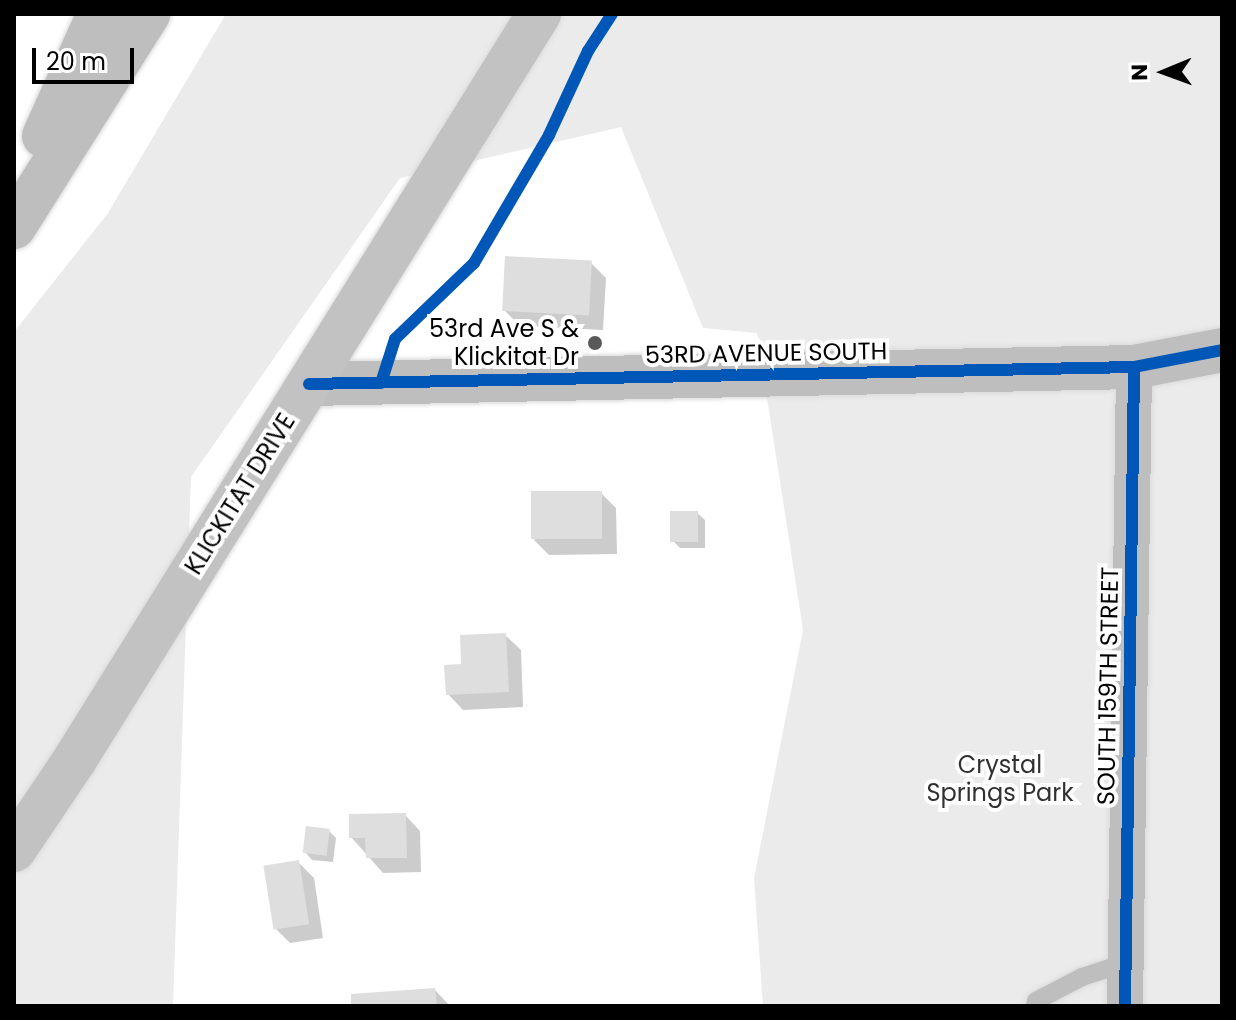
<!DOCTYPE html>
<style>
body{margin:0}
#map{position:relative;width:1236px;height:1020px;overflow:hidden;background:#fff;font-family:Poppins,sans-serif}
div>[style]{position:absolute}
[style*='--x']{left:calc(var(--x)*1px);top:calc(var(--y)*1px);width:calc(var(--w)*1px);rotate:calc(var(--a)*1deg)}
.green>*{inset:0;background:#ebebeb}
.shadow>*{inset:0;background:#0003}
.building>*{inset:0;background:#dedede;transform-origin:0 0}
.roads{filter:drop-shadow(0 0 2px #dbdbdb) drop-shadow(0 0 2px #dbdbdb)}
.service>*{height:18px;margin:-9px;padding:0 9px;transform-origin:9px;border-radius:9px;background:#bebebe}
.minor>*{height:36px;margin:-18px;padding:0 18px;transform-origin:18px;border-radius:18px;background:#bebebe}
.tertiary>*{height:44px;margin:-22px;padding:0 22px;transform-origin:22px;border-radius:22px;background:#bebebe}
.secondary>*{height:44px;margin:-22px;padding:0 22px;transform-origin:22px;border-radius:22px;background:#c2c2c2}
.motorway>*{height:44px;margin:-22px;padding:0 22px;transform-origin:22px;border-radius:22px;background:#bebebe}
.cycleway>*{height:12px;margin:-6px;padding:0 6px;transform-origin:6px;border-radius:6px;background:#0057b8}
.dots>*{width:22px;height:22px;translate:-50% -50%;box-sizing:border-box;border:4px solid #fff;border-radius:50%}
span{translate:-50% -50%;white-space:nowrap;text-align:center;line-height:1.15;-webkit-text-stroke:8px #fff;paint-order:stroke}
.poi-label{font-size:24px;color:#000}
.right{translate:-100% -50%;text-align:right}
.street-label{font-size:24px;color:#000}
.park-label{font-size:24px;color:#313131}
.frame{position:absolute;inset:0;border:16px solid #000;pointer-events:none}
.north{position:absolute;left:1124px;top:32px;width:80px;height:80px;-webkit-text-stroke:6px #fff;paint-order:stroke;rotate:269deg;font-size:22px;font-weight:700;line-height:32px;text-align:center;color:#000}
.north::after{content:'';display:block;margin:auto;width:28px;height:36px;background:#000;clip-path:polygon(50% 0,100% 100%,50% 72%,0 100%)}
.scale{position:absolute;left:32px;top:48px;width:102px;height:36px;box-sizing:border-box;border:4px solid #000;border-top:0;padding-left:10px;font-size:24px;line-height:28px;white-space:nowrap;color:#000;-webkit-text-stroke:6px #fff;paint-order:stroke}
</style>
<div id="map">
<div class="green">
<i style="clip-path:polygon(226px 14px,1222px 14px,1222px 1006px,763px 1006px,754px 878px,803px 630px,757px 333px,703px 328px,621px 127px,400px 178px,191px 477px,173px 1006px,14px 1006px,14px 332px,108px 213px)"></i>
</div>
<div class="shadow">
<i style="clip-path:polygon(591px 263px,606px 278px,603px 330px,520px 326px,504px 310px)"></i>
<i style="clip-path:polygon(601px 493px,616px 508px,617px 554px,549px 555px,534px 540px)"></i>
<i style="clip-path:polygon(697px 513px,705px 520px,705px 548px,680px 548px,673px 541px)"></i>
<i style="clip-path:polygon(505px 635px,521px 650px,523px 707px,463px 710px,448px 694px,463px 666px)"></i>
<i style="clip-path:polygon(405px 815px,420px 831px,421px 872px,383px 873px,351px 837px)"></i>
<i style="clip-path:polygon(329px 831px,336px 838px,333px 862px,312px 860px,305px 852px)"></i>
<i style="clip-path:polygon(298px 862px,314px 878px,323px 938px,290px 943px,275px 928px)"></i>
<i style="clip-path:polygon(435px 990px,450px 1006px,353px 1006px)"></i>
</div>
<div class="building">
<i style="left:505px;top:256px;width:87px;height:55px;rotate:3deg"></i>
<i style="left:602px;top:491px;width:48px;height:71px;rotate:90deg"></i>
<i style="left:670px;top:511px;width:28px;height:31px"></i>
<i style="clip-path:polygon(506px 633px,509px 692px,446px 695px,444px 665px,461px 664px,460px 635px)"></i>
<i style="clip-path:polygon(406px 813px,407px 858px,366px 858px,365px 838px,349px 838px,349px 814px)"></i>
<i style="left:306px;top:826px;width:24px;height:27px;rotate:7deg"></i>
<i style="left:299px;top:860px;width:65px;height:36px;rotate:81deg"></i>
<i style="clip-path:polygon(435px 988px,437px 1006px,351px 1006px,351px 994px)"></i>
</div>
<div class="roads">
<div class="service">
<i style="--x:1035;--y:1006;--w:5;--a:-79"></i>
<i style="--x:1036;--y:1001;--w:52;--a:-27.6"></i>
<i style="--x:1082;--y:977;--w:45;--a:-18"></i>
</div>
<div class="minor">
<i style="--x:1125;--y:1006;--w:639;--a:-89.19"></i>
</div>
<div class="tertiary">
<i style="--x:309;--y:384;--w:825;--a:-1.18"></i>
<i style="--x:1134;--y:367;--w:90;--a:-10.9"></i>
</div>
<div class="secondary">
<i style="--x:14;--y:850;--w:107;--a:-56"></i>
<i style="--x:74;--y:761;--w:880;--a:-58.1"></i>
</div>
<div class="motorway">
<i style="--x:44;--y:136;--w:134;--a:-65.7"></i>
<i style="--x:14;--y:227;--w:252;--a:-57.8"></i>
</div>
</div>
<div class="cycleway">
<i style="--x:381;--y:383;--w:46;--a:-72.3"></i>
<i style="--x:395;--y:339;--w:110;--a:-43.9"></i>
<i style="--x:474;--y:263;--w:148;--a:-59.6"></i>
<i style="--x:549;--y:135;--w:93;--a:-65.1"></i>
<i style="--x:588;--y:51;--w:44;--a:-57"></i>
<i style="--x:309;--y:384;--w:825;--a:-1.18"></i>
<i style="--x:1134;--y:367;--w:90;--a:-10.9"></i>
<i style="--x:1125;--y:1006;--w:639;--a:-89.19"></i>
</div>
<div class="dots">
<i style="left:595px;top:343px;background:#595959"></i>
</div>
<div class="poi-label">
<span class="right" style="left:579px;top:343px">53rd Ave S &amp;<br>Klickitat Dr</span>
</div>
<div class="street-label">
<span style="left:766px;top:353px;rotate:-1deg">53RD AVENUE SOUTH</span>
<span style="left:240px;top:494px;rotate:-58deg">KLICKITAT DRIVE</span>
<span style="left:1108px;top:686px;rotate:-89deg">SOUTH 159TH STREET</span>
</div>
<div class="park-label">
<span style="left:1000px;top:779px">Crystal<br>Springs Park</span>
</div>
<div class="frame"></div>
<div class="north">N</div>
<div class="scale">20 m</div>
</div>
